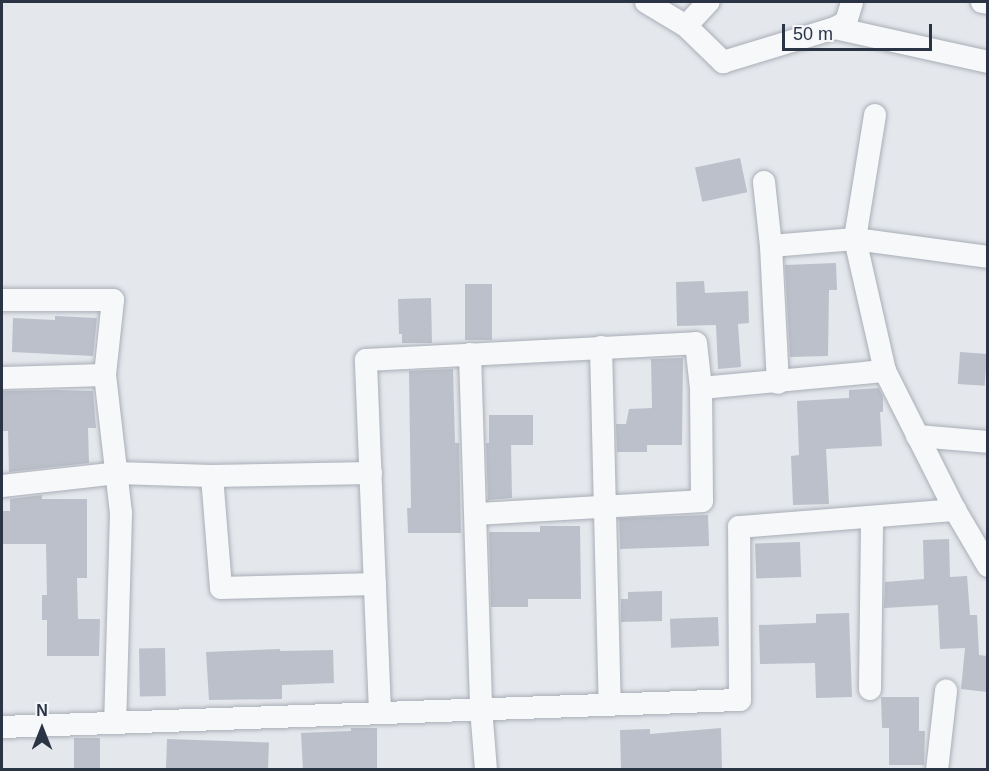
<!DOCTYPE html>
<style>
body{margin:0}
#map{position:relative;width:989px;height:771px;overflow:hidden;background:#e4e7ec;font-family:Arial,sans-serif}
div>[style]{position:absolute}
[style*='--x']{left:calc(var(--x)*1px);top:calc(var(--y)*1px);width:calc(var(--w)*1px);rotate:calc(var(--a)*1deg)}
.building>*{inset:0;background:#bbc0ca;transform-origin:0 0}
.roads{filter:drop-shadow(0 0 2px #a9aeb7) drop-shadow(0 0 2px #a9aeb7)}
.minor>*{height:22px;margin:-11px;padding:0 11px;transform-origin:11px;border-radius:11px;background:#f7f8fa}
span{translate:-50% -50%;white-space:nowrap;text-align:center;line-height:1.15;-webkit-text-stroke:6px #f4f6f9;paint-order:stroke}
.frame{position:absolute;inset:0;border:3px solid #2b3445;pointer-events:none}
.north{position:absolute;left:12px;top:699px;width:60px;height:60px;-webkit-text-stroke:4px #f4f6f9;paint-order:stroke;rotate:0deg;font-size:16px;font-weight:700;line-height:24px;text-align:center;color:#2b3445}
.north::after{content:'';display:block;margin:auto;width:21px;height:27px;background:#2b3445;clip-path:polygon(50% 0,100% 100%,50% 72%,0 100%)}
.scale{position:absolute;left:782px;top:24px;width:150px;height:27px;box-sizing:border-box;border:3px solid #2b3445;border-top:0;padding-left:8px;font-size:18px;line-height:21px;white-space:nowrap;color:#2b3445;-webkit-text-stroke:4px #f4f6f9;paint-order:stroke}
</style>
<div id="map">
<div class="building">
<i style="left:740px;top:158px;width:35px;height:46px;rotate:78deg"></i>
<i style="clip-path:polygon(836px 263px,837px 290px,829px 290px,828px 356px,790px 357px,785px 265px)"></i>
<i style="clip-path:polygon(704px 281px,705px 293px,748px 291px,749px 323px,738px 324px,741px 367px,718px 369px,716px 325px,677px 326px,676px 282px)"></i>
<i style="left:465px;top:284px;width:27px;height:56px"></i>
<i style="clip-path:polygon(431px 298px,432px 343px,402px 343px,402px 334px,399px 334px,398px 299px)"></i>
<i style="clip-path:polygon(55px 316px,97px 318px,93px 356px,12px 352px,13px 318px,55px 320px)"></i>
<i style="left:960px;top:352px;width:27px;height:32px;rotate:4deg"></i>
<i style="clip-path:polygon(683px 358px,682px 445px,647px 445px,647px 452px,617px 452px,616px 424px,626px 424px,629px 409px,652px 408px,651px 359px)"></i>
<i style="clip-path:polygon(453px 369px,455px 443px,459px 443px,461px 533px,408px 533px,407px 508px,411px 508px,409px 371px)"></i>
<i style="clip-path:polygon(879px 388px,883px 397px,883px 412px,880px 412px,882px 446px,826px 449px,829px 504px,793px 505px,791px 456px,799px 455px,797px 401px,849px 398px,849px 390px)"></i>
<i style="clip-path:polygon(56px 390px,93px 391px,96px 428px,88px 428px,89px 463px,9px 472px,8px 431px,2px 431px,2px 391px)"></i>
<i style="clip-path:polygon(489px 415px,533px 415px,533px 445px,511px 445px,512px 498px,488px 500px,486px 443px,489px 443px)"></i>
<i style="clip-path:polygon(42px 495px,42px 499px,87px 499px,87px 578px,77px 578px,78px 619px,100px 619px,99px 656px,47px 656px,47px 620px,42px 620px,42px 595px,47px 595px,46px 544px,2px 544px,2px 511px,10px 511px,10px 499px)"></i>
<i style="left:708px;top:515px;width:31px;height:89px;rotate:88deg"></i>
<i style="clip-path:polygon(540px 526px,580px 526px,581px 599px,528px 599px,528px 607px,491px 607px,489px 532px,540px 532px)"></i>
<i style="clip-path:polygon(949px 539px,950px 577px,967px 576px,970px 615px,977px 615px,979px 655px,987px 656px,987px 692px,961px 689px,965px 648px,940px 649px,938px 605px,884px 608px,885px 582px,924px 579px,923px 540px)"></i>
<i style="left:800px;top:542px;width:35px;height:45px;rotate:88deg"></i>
<i style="clip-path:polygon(662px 591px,662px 621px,621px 622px,621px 599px,628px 599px,628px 592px)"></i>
<i style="clip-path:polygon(849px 613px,852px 697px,816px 698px,815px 663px,760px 664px,759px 625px,816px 623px,816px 614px)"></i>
<i style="left:718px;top:617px;width:29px;height:48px;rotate:88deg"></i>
<i style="left:165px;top:648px;width:48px;height:26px;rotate:89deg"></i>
<i style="clip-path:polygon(280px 649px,280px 651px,333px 650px,334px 683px,282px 685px,282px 699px,209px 700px,206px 652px)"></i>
<i style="clip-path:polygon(881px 697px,919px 697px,919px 731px,925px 731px,924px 765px,889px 765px,889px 728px,882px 728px)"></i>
<i style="clip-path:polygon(351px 728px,377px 728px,377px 770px,303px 770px,301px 733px,351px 731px)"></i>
<i style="clip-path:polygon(721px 728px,722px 770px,621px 770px,620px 730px,650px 729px,650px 734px)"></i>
<i style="left:74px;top:738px;width:26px;height:32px"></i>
<i style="left:167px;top:739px;width:102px;height:31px;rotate:2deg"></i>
</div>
<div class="roads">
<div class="minor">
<i style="--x:646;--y:2;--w:47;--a:31"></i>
<i style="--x:686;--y:26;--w:52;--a:44.2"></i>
<i style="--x:723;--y:62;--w:117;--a:-16.9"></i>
<i style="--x:835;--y:28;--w:13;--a:-29"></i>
<i style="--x:846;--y:22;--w:21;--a:-73"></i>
<i style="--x:982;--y:2;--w:6;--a:9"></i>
<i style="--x:686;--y:26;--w:33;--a:-47"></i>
<i style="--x:835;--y:28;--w:157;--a:12.5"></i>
<i style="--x:875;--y:115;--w:126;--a:99.2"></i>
<i style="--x:855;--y:239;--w:135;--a:77.2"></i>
<i style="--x:764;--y:182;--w:64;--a:83.8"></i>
<i style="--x:771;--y:246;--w:137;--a:87.1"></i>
<i style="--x:771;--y:246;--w:84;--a:-4.8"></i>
<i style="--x:855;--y:239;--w:134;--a:7.7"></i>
<i style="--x:2;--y:300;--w:111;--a:0"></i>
<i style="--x:113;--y:300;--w:75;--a:96.1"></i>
<i style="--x:601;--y:347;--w:357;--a:88.6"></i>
<i style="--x:470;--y:354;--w:354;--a:88.2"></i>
<i style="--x:481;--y:708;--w:62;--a:85.4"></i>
<i style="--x:2;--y:378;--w:103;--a:-1.7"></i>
<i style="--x:105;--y:375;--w:139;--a:83.4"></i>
<i style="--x:121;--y:513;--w:209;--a:91.6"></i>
<i style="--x:917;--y:436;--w:71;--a:4.8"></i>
<i style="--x:212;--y:476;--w:112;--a:85.4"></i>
<i style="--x:221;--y:588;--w:154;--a:-1.5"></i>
<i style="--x:2;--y:486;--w:116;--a:-6.4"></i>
<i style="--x:117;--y:473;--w:95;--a:1.8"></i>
<i style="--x:212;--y:476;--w:159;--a:-1.1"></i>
<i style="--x:477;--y:514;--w:225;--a:-3.3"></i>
<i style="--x:702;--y:501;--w:113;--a:-90.5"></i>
<i style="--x:870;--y:689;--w:172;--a:-89.3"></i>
<i style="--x:380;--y:712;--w:352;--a:-92.3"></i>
<i style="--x:366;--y:360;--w:330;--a:-2.9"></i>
<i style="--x:696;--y:343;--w:45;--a:83.7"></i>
<i style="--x:701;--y:388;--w:185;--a:-5.3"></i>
<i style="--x:885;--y:371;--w:156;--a:63.3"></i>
<i style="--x:955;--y:510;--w:65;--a:59.5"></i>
<i style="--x:2;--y:727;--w:738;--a:-2.1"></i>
<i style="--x:740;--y:700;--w:173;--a:-90.3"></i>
<i style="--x:739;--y:527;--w:217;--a:-4.5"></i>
<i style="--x:937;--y:770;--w:80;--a:-83.5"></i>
</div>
</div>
<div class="frame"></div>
<div class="north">N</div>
<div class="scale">50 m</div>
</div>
